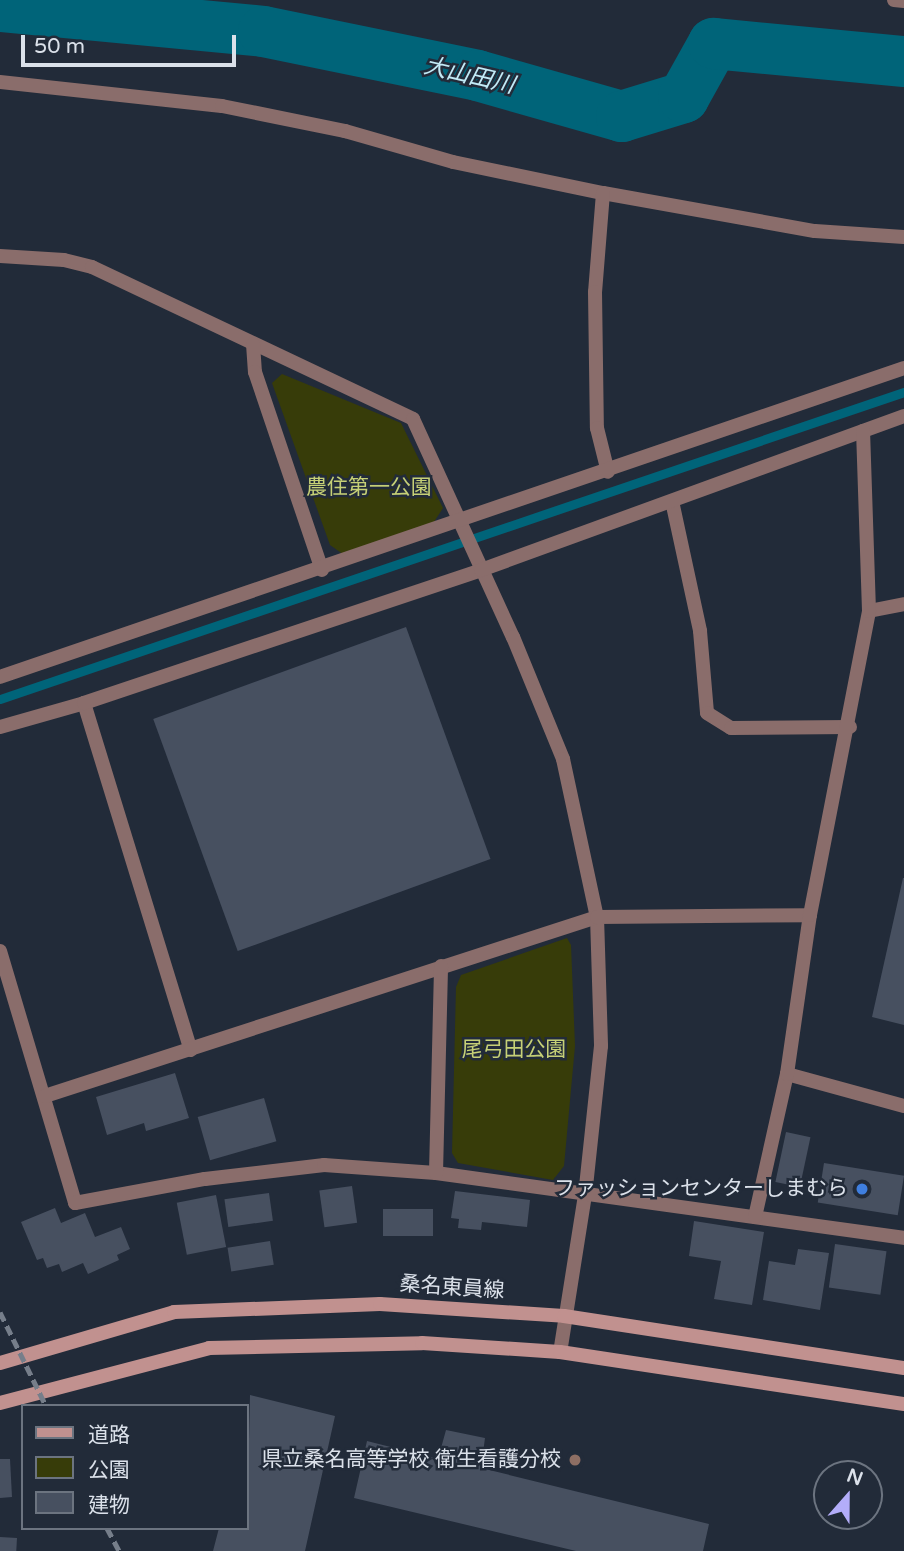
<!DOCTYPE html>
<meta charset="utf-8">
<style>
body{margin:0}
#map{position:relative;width:904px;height:1551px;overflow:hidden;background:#222b39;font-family:"Varela Round","Noto Sans JP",sans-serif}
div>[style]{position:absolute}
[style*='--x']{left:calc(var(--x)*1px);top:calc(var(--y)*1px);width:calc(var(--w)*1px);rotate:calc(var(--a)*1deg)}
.green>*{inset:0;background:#373c09}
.stream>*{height:9px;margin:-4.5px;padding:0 4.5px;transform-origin:4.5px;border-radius:4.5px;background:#006479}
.river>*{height:51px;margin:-25.5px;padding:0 25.5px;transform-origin:25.5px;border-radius:25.5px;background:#006479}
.building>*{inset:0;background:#475060;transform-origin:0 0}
.street>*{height:14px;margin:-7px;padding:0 7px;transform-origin:7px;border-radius:7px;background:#8a6d6b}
.secondary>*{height:14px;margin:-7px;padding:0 7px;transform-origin:7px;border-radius:7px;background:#c1918f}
.rail>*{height:5px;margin-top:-2.5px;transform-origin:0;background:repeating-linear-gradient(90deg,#767e8a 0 10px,transparent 0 15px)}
.dots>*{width:19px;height:19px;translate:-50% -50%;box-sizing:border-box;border:4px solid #222b39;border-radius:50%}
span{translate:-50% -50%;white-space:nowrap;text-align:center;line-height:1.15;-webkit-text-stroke:5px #222b39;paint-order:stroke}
.park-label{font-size:21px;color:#c6d076}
.poi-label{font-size:21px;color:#dbe1ea}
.right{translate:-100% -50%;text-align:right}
.street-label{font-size:21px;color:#dbe1ea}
.water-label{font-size:23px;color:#c2ebf7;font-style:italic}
.legend{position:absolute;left:21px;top:1404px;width:228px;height:126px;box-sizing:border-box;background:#222b39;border:2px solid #6c7480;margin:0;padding:9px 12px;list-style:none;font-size:21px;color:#dbe1ea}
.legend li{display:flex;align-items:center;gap:14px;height:35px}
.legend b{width:35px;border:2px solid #6c7480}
.north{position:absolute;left:813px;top:1460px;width:70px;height:70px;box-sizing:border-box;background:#222b39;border:2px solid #6c7480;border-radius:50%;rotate:21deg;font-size:19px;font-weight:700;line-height:28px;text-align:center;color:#dbe1ea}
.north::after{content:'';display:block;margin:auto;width:24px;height:32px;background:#b3adf9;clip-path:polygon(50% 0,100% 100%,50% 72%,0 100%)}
.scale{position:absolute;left:21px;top:35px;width:215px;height:32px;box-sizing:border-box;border:4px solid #dbe1ea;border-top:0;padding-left:9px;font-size:21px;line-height:24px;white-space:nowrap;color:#dbe1ea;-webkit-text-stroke:5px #222b39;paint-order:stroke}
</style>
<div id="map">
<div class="green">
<i style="clip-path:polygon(282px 374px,401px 423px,443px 508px,432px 525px,347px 557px,330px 545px,272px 383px)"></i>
<i style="clip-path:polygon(567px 938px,571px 945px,575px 1046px,564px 1166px,553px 1180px,458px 1163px,452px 1153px,456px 987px,461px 975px)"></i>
</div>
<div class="stream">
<i style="--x:0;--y:699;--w:955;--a:-18.76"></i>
</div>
<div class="river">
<i style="--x:0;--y:6;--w:264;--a:5.4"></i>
<i style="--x:263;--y:31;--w:218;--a:11.6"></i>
<i style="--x:477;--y:75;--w:150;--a:15.9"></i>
<i style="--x:621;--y:116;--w:65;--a:-17"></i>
<i style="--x:683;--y:97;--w:62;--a:-60.9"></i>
<i style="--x:713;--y:43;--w:192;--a:5.4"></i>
</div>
<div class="building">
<i style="left:406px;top:627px;width:247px;height:269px;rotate:70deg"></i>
<i style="clip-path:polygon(903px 878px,904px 878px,904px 1025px,872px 1017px)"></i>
<i style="clip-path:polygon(175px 1073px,189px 1118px,146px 1131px,144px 1123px,107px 1135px,96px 1097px)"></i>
<i style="left:264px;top:1098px;width:45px;height:69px;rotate:74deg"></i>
<i style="left:786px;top:1132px;width:25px;height:51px;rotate:12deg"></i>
<i style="left:824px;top:1163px;width:81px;height:40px;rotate:9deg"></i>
<i style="left:352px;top:1186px;width:37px;height:33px;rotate:82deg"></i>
<i style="clip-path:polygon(455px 1191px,530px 1200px,527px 1227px,482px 1222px,481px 1230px,458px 1228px,459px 1219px,451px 1218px)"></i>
<i style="left:269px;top:1193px;width:28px;height:45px;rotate:82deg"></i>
<i style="left:216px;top:1195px;width:53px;height:40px;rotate:79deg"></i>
<i style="clip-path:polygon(55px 1208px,61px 1223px,85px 1213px,95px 1237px,121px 1227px,130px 1249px,117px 1255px,119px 1260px,88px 1274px,83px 1263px,62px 1272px,59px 1264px,47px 1268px,43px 1258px,37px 1260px,21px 1222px)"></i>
<i style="left:433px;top:1209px;width:27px;height:50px;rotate:90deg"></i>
<i style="clip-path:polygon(694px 1221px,764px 1232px,752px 1305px,714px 1299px,721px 1261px,689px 1256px)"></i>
<i style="left:270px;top:1241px;width:24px;height:43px;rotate:81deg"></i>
<i style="left:835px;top:1244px;width:52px;height:44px;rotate:8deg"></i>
<i style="clip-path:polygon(798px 1249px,829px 1253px,820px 1310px,763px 1300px,769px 1261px,795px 1265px)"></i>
<i style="clip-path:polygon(250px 1395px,335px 1416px,305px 1551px,213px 1551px,219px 1528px,247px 1528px)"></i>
<i style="clip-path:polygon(446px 1430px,485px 1438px,481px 1468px,709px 1524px,703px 1551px,576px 1551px,354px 1498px,367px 1441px,438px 1459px)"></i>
<i style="clip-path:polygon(0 1459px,10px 1459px,12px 1497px,0 1498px)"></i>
<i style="left:0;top:1537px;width:17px;height:14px;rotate:3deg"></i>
</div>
<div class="street">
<i style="--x:894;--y:0;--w:10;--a:6"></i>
<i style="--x:0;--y:82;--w:223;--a:6.2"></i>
<i style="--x:222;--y:106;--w:126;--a:11.5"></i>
<i style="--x:345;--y:131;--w:112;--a:16"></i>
<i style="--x:453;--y:162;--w:153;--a:11.7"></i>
<i style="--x:603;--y:193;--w:215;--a:10.2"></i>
<i style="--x:815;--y:231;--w:89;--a:3.9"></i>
<i style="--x:603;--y:193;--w:99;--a:94.6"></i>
<i style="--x:595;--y:292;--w:136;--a:89.2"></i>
<i style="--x:597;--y:428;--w:45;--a:76"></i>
<i style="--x:0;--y:256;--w:64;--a:3.6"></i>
<i style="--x:64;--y:260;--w:29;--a:14"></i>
<i style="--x:92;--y:267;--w:355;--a:25.3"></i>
<i style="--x:413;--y:419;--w:240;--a:65.4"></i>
<i style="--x:513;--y:637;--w:132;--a:67.7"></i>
<i style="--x:563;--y:759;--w:162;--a:77.9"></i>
<i style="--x:597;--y:917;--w:129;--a:88.2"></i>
<i style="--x:601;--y:1046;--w:150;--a:96.1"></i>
<i style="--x:585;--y:1195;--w:159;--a:99"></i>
<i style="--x:253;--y:344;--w:28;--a:86"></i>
<i style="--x:255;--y:372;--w:209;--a:71.3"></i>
<i style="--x:672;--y:501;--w:133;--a:77.8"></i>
<i style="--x:700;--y:631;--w:82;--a:85.1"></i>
<i style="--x:707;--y:713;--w:28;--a:32"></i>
<i style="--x:731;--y:728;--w:119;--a:-0.5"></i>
<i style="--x:869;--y:611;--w:36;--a:-11"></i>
<i style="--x:0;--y:677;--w:955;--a:-18.87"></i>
<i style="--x:84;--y:703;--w:363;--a:72.9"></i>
<i style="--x:0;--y:727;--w:87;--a:-15.9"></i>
<i style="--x:84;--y:703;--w:419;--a:-18.5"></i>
<i style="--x:481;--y:570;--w:450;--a:-20"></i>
<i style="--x:0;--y:951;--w:263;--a:73.4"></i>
<i style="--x:75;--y:1203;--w:132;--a:-10.5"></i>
<i style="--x:205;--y:1179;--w:120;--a:-6.7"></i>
<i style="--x:324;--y:1165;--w:112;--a:4.1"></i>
<i style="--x:436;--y:1173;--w:472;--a:7.9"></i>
<i style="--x:787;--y:1074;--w:121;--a:15.3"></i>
<i style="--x:45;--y:1096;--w:580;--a:-17.97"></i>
<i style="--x:597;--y:917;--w:213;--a:-0.5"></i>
<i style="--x:436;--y:1173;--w:207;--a:-88.6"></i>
<i style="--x:755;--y:1217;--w:147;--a:-77.4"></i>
<i style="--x:787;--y:1074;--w:161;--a:-81.8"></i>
<i style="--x:810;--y:915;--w:310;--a:-79"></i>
<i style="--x:869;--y:611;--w:180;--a:-91.9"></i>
</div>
<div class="secondary">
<i style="--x:0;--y:1363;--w:181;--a:-16.3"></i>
<i style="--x:174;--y:1312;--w:206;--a:-2.2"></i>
<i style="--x:380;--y:1304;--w:184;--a:3.7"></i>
<i style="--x:564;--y:1316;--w:344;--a:8.7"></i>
<i style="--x:0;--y:1403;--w:216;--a:-14.7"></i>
<i style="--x:209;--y:1348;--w:213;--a:-1.3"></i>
<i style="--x:422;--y:1343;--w:138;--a:3.7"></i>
<i style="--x:560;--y:1352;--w:348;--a:8.6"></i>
</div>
<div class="rail">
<i style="--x:0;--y:1312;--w:105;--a:63.9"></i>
<i style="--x:107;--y:1528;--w:26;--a:62"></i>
</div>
<div class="dots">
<i style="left:862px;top:1189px;background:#3f7fe0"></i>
<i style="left:575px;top:1460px;background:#8d6e63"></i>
</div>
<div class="park-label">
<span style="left:369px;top:488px">農住第一公園</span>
<span style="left:514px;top:1050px">尾弓田公園</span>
</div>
<div class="poi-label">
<span class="right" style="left:848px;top:1189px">ファッションセンターしまむら</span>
<span class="right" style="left:561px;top:1460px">県立桑名高等学校 衛生看護分校</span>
</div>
<div class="street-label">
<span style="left:452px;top:1288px;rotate:4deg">桑名東員線</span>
</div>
<div class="water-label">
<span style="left:469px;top:76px;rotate:13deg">大山田川</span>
</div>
<ul class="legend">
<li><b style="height:9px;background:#c1918f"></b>道路</li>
<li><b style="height:19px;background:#373c09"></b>公園</li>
<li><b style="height:19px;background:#475060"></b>建物</li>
</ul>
<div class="north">N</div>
<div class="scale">50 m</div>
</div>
